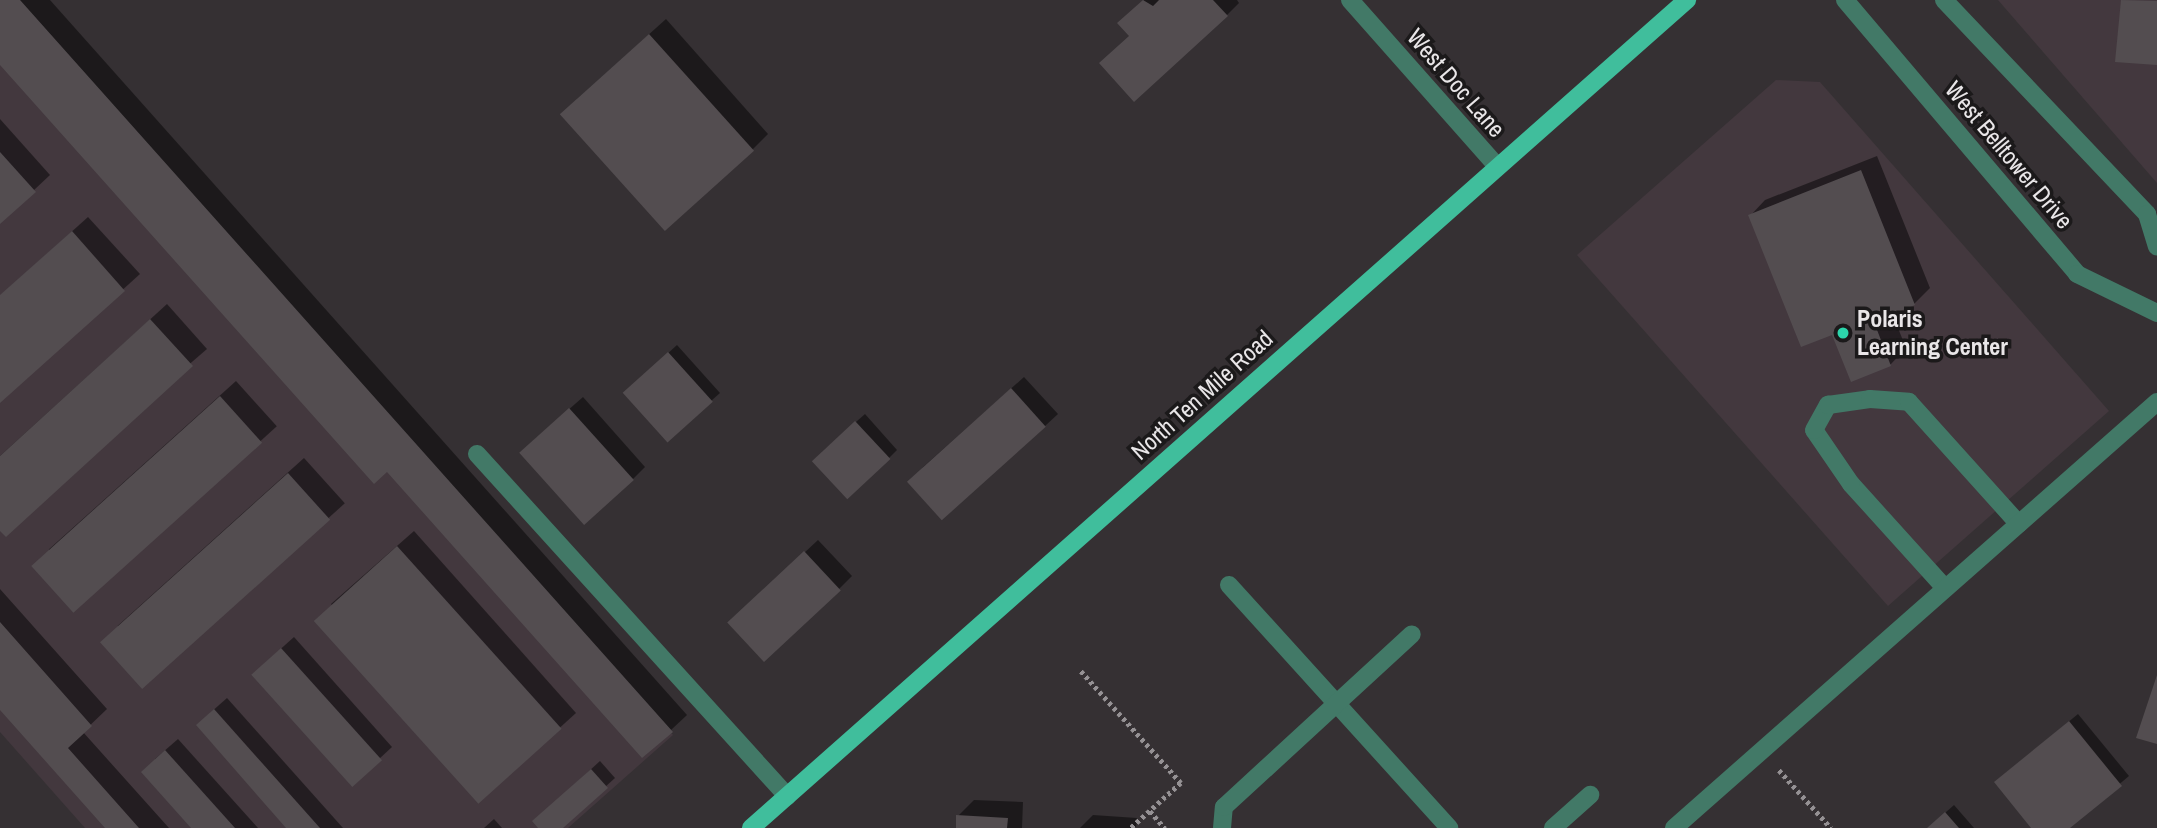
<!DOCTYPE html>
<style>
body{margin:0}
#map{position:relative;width:2157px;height:828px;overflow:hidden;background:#353033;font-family:"Archivo Narrow",sans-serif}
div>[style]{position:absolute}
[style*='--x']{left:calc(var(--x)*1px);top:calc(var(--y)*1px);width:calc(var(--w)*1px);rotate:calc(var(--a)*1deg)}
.built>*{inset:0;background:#43383e}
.shadow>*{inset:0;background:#0007;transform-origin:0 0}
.building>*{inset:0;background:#534d50;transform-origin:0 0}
.path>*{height:4.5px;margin-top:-2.25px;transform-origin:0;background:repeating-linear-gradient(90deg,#959194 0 3.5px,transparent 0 7px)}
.minor>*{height:18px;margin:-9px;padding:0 9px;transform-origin:9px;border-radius:9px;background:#427967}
.major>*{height:18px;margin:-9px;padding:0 9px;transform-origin:9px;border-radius:9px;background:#40be9c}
.dots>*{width:19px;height:19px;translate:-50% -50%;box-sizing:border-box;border:4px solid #1b191a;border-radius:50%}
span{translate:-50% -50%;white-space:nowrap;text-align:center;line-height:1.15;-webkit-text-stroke:7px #1b191a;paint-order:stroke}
.street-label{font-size:24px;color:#e9e6e8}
.poi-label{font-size:24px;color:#e9e6e8;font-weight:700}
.left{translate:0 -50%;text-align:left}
</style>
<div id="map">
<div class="built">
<i style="clip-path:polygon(0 0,20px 0,673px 735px,568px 828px,85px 828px,0 732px)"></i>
<i style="clip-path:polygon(1998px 0,2157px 0,2157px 183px)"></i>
<i style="clip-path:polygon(1776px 80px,1820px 82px,2109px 411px,1888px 606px,1577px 255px)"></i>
</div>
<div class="shadow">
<i style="clip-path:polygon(0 0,50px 0,687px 715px,671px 730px,387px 469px,0 62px)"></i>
<i style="clip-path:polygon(1144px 0,1237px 0,1239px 3px,1227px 15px,1132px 11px)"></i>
<i style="clip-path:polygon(666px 19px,768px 134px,752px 150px,577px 99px)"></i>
<i style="clip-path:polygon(0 119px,50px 175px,0 222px)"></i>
<i style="clip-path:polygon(1877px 156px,1930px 288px,1914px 304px,1892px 313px,1906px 348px,1891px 364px,1852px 380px,1833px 333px,1750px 216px,1765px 200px)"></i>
<i style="clip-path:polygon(88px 217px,140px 274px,0 401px,0 296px)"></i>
<i style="clip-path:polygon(167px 304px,207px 349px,0 528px,0 456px)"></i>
<i style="clip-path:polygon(677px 345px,720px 393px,711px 401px,634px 384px)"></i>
<i style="clip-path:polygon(1024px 377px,1058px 414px,1045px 426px,922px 468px)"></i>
<i style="left:236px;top:381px;width:61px;height:252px;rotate:48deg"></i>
<i style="clip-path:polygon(583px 397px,645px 467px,633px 479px,534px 440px)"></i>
<i style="clip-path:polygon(865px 414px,897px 450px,889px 458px,822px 452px)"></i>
<i style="left:304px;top:458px;width:61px;height:251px;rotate:48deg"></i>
<i style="clip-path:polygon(414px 531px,576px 713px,478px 802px,331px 604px)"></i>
<i style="clip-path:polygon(818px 540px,852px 576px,839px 589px,742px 611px)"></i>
<i style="clip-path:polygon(0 589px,107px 709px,83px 732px,169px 828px,108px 828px,0 707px)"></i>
<i style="clip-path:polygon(294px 637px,392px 747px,351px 785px,266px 662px)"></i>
<i style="clip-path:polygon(227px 698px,343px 828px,289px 828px,210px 713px)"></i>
<i style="clip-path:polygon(2078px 714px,2129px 776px,2067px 828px,2033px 828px,2005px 774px)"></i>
<i style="clip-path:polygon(178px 739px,258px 828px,193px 828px,155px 759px)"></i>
<i style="clip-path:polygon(600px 761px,615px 778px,560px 828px,540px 828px,543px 813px)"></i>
<i style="clip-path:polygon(974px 800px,1023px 802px,1022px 828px,957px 828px,958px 816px)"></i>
<i style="clip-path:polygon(1954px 805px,1974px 828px,1928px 828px)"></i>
<i style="clip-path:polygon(1093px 815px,1137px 818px,1136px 828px,1080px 828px)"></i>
<i style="clip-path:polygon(494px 819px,502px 828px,484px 828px)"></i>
</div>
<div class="building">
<i style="clip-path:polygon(0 0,20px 0,673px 732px,642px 758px,387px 472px,374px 484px,0 65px)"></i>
<i style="clip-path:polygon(1143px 0,1153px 6px,1159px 0,1213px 0,1228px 16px,1134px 102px,1099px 63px,1129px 36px,1117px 23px)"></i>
<i style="clip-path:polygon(2121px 0,2157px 1px,2157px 65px,2115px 62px)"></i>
<i style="left:649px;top:34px;width:157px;height:120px;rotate:48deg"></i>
<i style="clip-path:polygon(0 152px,36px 192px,0 224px)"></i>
<i style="clip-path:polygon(1861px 170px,1915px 305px,1874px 322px,1891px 366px,1851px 382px,1832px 335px,1801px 347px,1748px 215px)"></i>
<i style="clip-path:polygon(72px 231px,125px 291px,0 403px,0 295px)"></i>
<i style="clip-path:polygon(150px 319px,193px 366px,6px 537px,0 531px,0 456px)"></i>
<i style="left:668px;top:352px;width:67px;height:61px;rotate:48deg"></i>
<i style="left:1011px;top:388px;width:52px;height:140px;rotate:48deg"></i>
<i style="left:220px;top:396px;width:63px;height:254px;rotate:48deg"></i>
<i style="left:569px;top:408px;width:97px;height:67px;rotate:48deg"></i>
<i style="left:855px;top:421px;width:52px;height:59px;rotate:47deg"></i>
<i style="left:288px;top:473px;width:63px;height:253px;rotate:48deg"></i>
<i style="left:397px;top:546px;width:246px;height:112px;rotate:48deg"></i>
<i style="left:804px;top:551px;width:54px;height:105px;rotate:47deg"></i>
<i style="clip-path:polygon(0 622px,92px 726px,68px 748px,139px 828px,105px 828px,0 710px)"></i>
<i style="left:281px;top:648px;width:151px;height:40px;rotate:48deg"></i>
<i style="clip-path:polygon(2157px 675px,2157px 744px,2136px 738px)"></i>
<i style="clip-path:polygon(214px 709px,320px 828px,286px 828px,196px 725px)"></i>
<i style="clip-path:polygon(2069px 721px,2122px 786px,2070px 828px,2031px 828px,1994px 782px)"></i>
<i style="clip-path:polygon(165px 750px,235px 828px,191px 828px,141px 772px)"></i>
<i style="clip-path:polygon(591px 769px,608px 788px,563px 828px,538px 828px,532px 821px)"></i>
<i style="clip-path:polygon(1945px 812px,1959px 828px,1927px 828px)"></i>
<i style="clip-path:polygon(956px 815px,1008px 818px,1007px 828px,956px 828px)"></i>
</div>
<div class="path">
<i style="--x:1081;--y:671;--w:150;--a:48.2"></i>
<i style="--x:1181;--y:783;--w:67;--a:138"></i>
<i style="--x:1779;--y:770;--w:78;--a:48.1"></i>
<i style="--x:1150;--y:811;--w:23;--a:49"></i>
</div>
<div class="minor">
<i style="--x:1350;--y:0;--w:222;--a:48.5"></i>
<i style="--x:1845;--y:0;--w:359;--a:49.7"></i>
<i style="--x:2077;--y:274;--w:89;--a:26"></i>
<i style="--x:1944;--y:0;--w:295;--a:46.5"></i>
<i style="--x:2147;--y:214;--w:34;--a:73"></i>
<i style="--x:477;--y:454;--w:462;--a:47.8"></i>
<i style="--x:1229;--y:585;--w:328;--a:47.8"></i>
<i style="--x:1945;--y:588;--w:140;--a:-132.1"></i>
<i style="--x:1851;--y:484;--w:65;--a:-124.4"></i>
<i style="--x:1814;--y:430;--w:29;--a:-61"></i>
<i style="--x:1828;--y:405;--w:42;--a:-8.1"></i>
<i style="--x:1870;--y:399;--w:39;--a:4"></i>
<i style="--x:1909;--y:402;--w:164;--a:48"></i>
<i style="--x:1222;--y:828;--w:21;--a:-85"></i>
<i style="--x:1224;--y:807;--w:255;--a:-42.6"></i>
<i style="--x:1553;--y:828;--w:50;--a:-41.7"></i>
<i style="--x:1674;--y:828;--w:644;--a:-41.41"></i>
</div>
<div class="major">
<i style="--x:751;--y:828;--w:1250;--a:-41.5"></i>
</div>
<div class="dots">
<i style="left:1843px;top:333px;background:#2cd5ab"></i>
</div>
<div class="street-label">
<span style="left:1456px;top:83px;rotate:49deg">West Doc Lane</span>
<span style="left:2009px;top:155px;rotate:50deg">West Belltower Drive</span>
<span style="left:1202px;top:395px;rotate:-42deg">North Ten Mile Road</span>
</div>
<div class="poi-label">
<span class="left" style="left:1857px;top:333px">Polaris<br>Learning Center</span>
</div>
</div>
